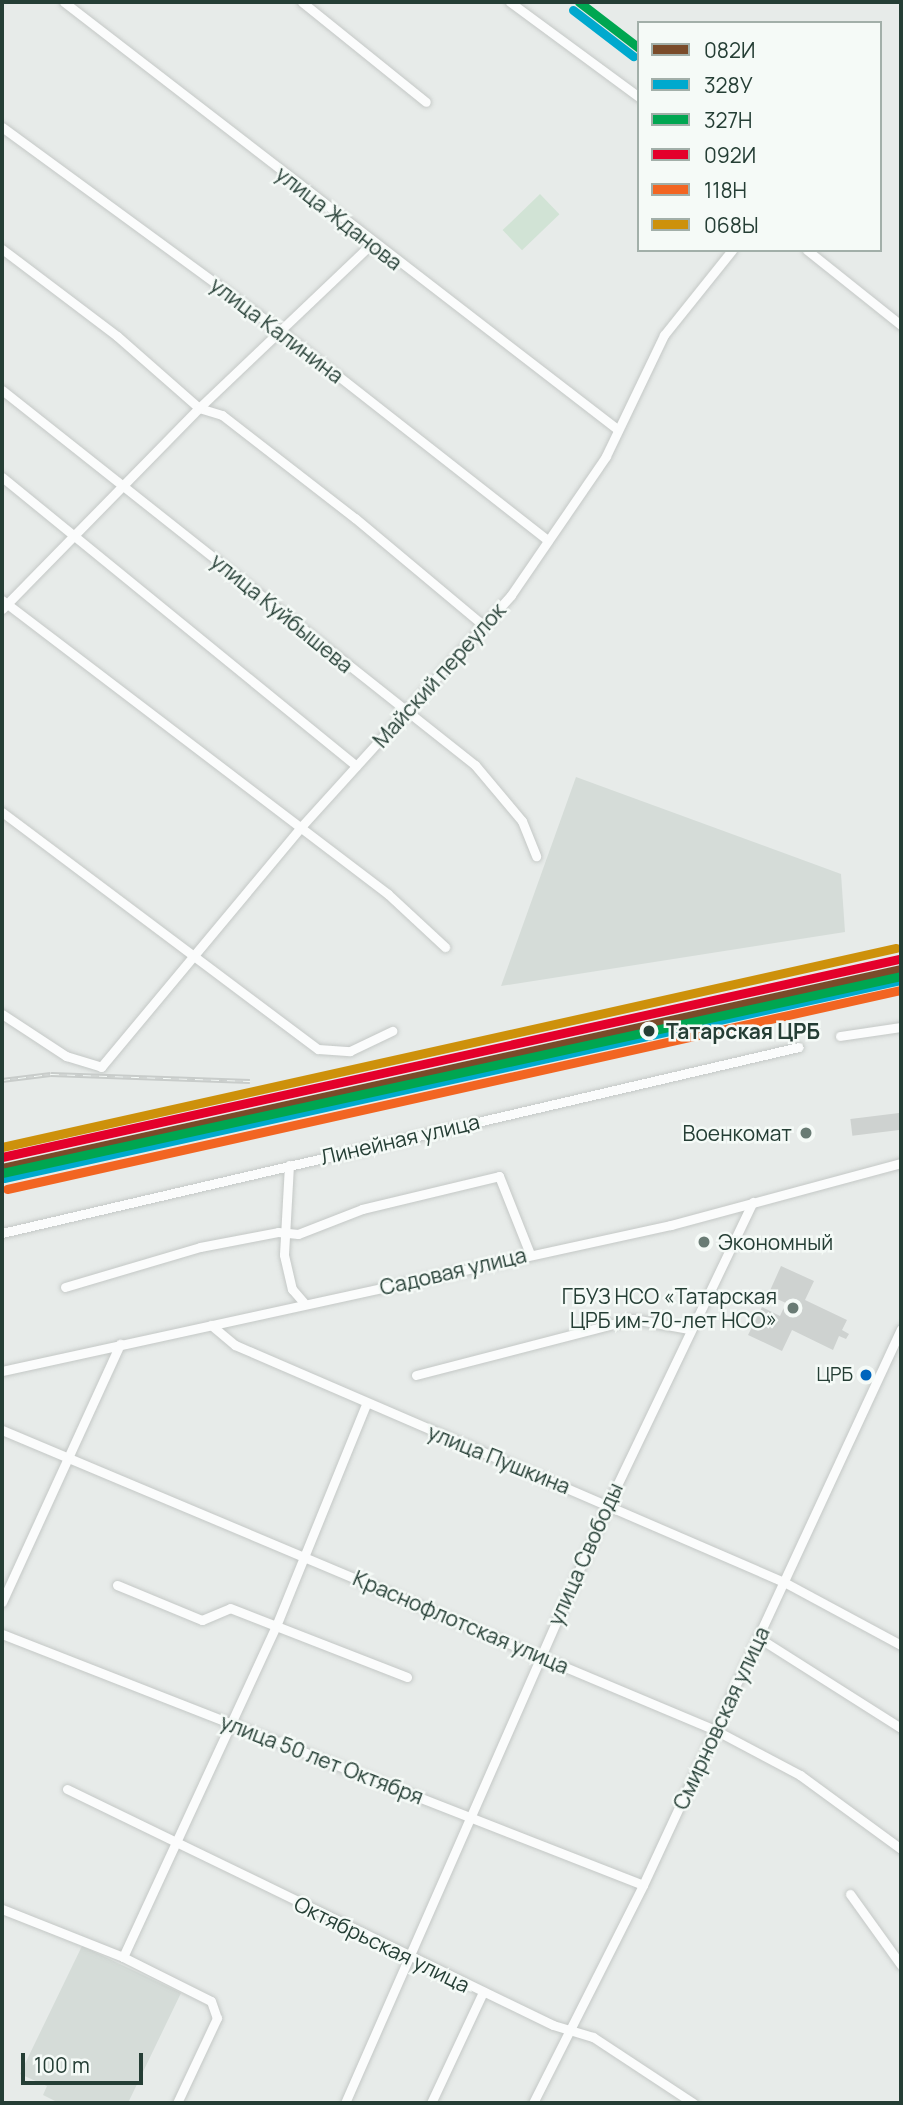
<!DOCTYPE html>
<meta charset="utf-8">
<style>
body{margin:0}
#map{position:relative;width:903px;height:2105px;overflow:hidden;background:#e7ebe9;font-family:Manrope,sans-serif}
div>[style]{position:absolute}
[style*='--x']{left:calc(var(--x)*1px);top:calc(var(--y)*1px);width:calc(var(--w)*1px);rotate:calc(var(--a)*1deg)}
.built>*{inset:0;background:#d5dcd8}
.green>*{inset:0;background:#d1e3d5;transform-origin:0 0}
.building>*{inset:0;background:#ced2d0;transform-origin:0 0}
.roads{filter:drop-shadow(0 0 2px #c4c8c6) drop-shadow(0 0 2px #c4c8c6)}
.minor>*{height:9px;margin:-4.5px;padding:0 4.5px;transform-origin:4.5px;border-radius:4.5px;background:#fbfcfc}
.rail>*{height:5px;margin-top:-2.5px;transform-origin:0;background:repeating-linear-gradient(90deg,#f5faf7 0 8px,#c8ccca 0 16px);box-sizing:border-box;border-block:2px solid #c8ccca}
.rail-1>*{height:9px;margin:-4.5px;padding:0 4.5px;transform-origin:4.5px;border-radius:4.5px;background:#7a4b2a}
.rail-2>*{height:9px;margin:-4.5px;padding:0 4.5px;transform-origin:4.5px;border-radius:4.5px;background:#00a9ce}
.rail-3>*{height:9px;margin:-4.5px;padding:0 4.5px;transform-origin:4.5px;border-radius:4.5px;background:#00a651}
.rail-4>*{height:9px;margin:-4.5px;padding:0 4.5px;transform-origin:4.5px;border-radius:4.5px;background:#e4002b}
.rail-5>*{height:9px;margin:-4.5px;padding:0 4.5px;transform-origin:4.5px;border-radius:4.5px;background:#f26522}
.rail-6>*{height:9px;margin:-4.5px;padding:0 4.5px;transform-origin:4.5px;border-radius:4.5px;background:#cd910b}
.dots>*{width:19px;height:19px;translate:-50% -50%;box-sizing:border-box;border:4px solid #f5faf7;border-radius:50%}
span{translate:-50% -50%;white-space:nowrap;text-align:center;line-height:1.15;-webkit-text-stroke:5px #f5faf7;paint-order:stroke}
.bus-label{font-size:19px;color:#253e35}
.right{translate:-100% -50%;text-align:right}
.street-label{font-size:21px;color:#253e35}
.stop-label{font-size:21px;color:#253e35;font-weight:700}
.left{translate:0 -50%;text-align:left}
.poi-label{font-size:21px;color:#253e35}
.frame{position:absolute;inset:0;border:4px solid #253e35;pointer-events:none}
.legend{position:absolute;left:637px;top:21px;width:245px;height:231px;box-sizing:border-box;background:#f5faf7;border:2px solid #a2afa9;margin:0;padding:9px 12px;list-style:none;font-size:21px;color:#253e35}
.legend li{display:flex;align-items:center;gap:14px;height:35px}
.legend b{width:35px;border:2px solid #a2afa9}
.scale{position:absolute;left:21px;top:2053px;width:122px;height:32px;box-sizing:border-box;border:4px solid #253e35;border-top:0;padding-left:9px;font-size:21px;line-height:24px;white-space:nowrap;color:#253e35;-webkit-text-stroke:5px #f5faf7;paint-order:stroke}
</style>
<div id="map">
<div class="built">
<i style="clip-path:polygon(576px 777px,841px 874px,845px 932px,501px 986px)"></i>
<i style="clip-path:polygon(82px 1946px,181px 1993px,128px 2103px,59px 2103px,43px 2095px,47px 2086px,20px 2074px)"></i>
</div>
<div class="green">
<i style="left:540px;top:194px;width:28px;height:52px;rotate:46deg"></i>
</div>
<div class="building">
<i style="left:899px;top:1113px;width:17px;height:49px;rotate:83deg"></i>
<i style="clip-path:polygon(781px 1266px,814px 1281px,805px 1300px,847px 1320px,842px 1330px,849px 1334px,846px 1339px,839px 1336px,833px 1350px,792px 1330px,782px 1351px,748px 1335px,762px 1307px,780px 1316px,786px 1303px,768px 1295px)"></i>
</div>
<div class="roads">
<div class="minor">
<i style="--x:64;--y:2;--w:699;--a:37.67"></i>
<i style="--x:302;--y:2;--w:159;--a:38.9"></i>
<i style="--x:510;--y:2;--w:160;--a:36.4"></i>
<i style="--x:2;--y:127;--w:346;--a:36.2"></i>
<i style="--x:281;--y:331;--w:339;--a:38.1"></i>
<i style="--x:2;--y:249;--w:144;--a:37.1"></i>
<i style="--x:117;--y:336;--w:109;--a:41.3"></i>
<i style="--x:199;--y:408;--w:24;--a:17"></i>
<i style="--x:222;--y:415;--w:168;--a:37.8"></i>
<i style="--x:355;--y:518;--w:167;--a:39.9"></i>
<i style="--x:807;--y:250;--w:120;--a:38.6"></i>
<i style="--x:2;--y:390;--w:604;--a:38.41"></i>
<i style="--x:475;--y:765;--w:73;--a:50"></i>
<i style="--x:522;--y:821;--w:38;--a:68"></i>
<i style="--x:2;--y:477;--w:457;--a:39.2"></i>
<i style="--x:2;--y:600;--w:485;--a:37.3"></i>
<i style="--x:388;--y:894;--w:78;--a:42.9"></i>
<i style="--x:2;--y:609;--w:281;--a:-45.6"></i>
<i style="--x:199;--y:408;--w:238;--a:-43.6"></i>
<i style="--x:2;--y:812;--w:395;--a:36.9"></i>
<i style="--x:318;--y:1049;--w:32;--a:4"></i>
<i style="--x:350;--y:1051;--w:47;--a:-25.5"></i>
<i style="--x:2;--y:1014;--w:77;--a:33.3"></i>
<i style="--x:66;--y:1056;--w:37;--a:17"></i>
<i style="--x:101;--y:1067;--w:311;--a:-50.2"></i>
<i style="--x:300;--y:828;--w:314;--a:-47.8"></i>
<i style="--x:511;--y:595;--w:168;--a:-55.6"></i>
<i style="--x:606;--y:456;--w:134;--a:-64.4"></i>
<i style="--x:664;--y:335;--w:109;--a:-51.3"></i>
<i style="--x:840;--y:1036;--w:62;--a:-8.4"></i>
<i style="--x:289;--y:1165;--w:90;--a:93.2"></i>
<i style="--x:284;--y:1255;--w:35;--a:77"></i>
<i style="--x:292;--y:1289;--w:20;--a:49"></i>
<i style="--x:2;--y:1233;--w:818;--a:-13.14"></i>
<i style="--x:65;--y:1287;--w:141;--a:-16.5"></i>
<i style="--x:200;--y:1247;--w:79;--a:-10.9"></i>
<i style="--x:278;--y:1232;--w:20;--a:6"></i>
<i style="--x:298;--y:1234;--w:69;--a:-21.3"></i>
<i style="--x:362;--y:1209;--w:141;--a:-13.5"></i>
<i style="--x:499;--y:1176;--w:84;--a:68.3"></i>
<i style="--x:211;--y:1325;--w:31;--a:40"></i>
<i style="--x:235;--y:1345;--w:598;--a:23.35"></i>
<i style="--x:784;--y:1582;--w:133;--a:28.3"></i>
<i style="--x:2;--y:1371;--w:685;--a:-12.31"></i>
<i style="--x:671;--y:1225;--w:238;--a:-15.1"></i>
<i style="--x:416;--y:1375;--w:224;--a:-14.5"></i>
<i style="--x:633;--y:1319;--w:57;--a:10.1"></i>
<i style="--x:2;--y:1430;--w:774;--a:22.82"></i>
<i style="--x:715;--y:1730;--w:96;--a:27.9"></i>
<i style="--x:800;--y:1775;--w:125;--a:36.2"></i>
<i style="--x:117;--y:1585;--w:92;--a:22.4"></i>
<i style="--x:202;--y:1620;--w:30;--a:-23"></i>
<i style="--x:230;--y:1608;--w:190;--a:21.3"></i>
<i style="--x:2;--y:1602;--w:284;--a:-65.4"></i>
<i style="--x:2;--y:1634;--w:688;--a:21.38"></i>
<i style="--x:759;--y:1638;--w:168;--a:32.4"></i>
<i style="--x:67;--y:1789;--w:540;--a:25.9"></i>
<i style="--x:553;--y:2025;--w:42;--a:16.7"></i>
<i style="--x:593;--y:2037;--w:120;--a:33.4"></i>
<i style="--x:850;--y:1894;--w:87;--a:54.3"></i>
<i style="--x:2;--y:1909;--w:130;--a:21.6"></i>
<i style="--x:123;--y:1957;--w:98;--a:26.6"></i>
<i style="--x:211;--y:2001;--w:18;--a:71"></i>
<i style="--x:217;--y:2018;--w:94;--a:115.2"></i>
<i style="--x:123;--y:1957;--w:365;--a:-65.2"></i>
<i style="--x:276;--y:1626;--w:240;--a:-67.9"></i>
<i style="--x:345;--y:2103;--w:654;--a:-66.3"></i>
<i style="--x:608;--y:1504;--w:335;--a:-64.4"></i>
<i style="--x:431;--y:2103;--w:123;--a:-64.9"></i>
<i style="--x:533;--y:2103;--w:244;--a:-63.2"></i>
<i style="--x:643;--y:1885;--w:613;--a:-65.11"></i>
</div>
</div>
<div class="rail">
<i style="--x:2;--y:1080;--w:49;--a:-7"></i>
<i style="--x:51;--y:1074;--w:199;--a:2"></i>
</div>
<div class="rail-1">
<i style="--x:2;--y:1168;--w:921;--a:-12.48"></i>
</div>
<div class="rail-2">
<i style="--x:573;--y:10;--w:76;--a:37.5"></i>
<i style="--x:4;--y:1178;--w:919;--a:-12.45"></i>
</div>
<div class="rail-3">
<i style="--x:579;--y:2;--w:76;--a:37.5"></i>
<i style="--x:2;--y:1173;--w:920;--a:-12.36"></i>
</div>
<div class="rail-4">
<i style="--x:2;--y:1157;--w:919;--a:-12.45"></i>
</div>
<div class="rail-5">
<i style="--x:7;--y:1189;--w:916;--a:-12.55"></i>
</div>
<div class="rail-6">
<i style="--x:2;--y:1147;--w:916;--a:-12.55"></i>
</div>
<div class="dots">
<i style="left:649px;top:1031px;background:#253e35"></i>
<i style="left:806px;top:1133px;background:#697b74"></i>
<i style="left:704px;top:1242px;background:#697b74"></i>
<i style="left:793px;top:1308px;background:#697b74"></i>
<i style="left:866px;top:1375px;background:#0065bd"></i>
</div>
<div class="bus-label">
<span class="right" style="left:853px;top:1375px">ЦРБ</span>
</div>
<div class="street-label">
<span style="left:339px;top:218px;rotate:38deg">улица Жданова</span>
<span style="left:277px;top:330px;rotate:37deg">улица Калинина</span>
<span style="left:282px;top:613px;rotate:39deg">улица Куйбышева</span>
<span style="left:439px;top:675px;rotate:-48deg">Майский переулок</span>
<span style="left:400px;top:1139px;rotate:-13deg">Линейная улица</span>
<span style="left:453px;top:1271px;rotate:-13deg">Садовая улица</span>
<span style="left:499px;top:1459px;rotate:22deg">улица Пушкина</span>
<span style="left:585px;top:1554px;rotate:-66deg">улица Свободы</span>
<span style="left:461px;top:1622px;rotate:23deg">Краснофлотская улица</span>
<span style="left:721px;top:1718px;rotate:-65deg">Смирновская улица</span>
<span style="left:322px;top:1759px;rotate:21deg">улица 50 лет Октября</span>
<span style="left:382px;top:1944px;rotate:26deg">Октябрьская улица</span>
</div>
<div class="stop-label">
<span class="left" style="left:666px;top:1031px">Татарская ЦРБ</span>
</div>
<div class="poi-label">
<span class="right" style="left:792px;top:1133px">Военкомат</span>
<span class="left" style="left:718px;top:1242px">Экономный</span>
<span class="right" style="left:777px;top:1308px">ГБУЗ НСО «Татарская<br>ЦРБ им-70-лет НСО»</span>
</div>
<div class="frame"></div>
<ul class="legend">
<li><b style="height:9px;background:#7a4b2a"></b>082И</li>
<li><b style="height:9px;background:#00a9ce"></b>328У</li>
<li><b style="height:9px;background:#00a651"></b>327Н</li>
<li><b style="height:9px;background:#e4002b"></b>092И</li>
<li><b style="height:9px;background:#f26522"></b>118Н</li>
<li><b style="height:9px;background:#cd910b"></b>068Ы</li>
</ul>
<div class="scale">100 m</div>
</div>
